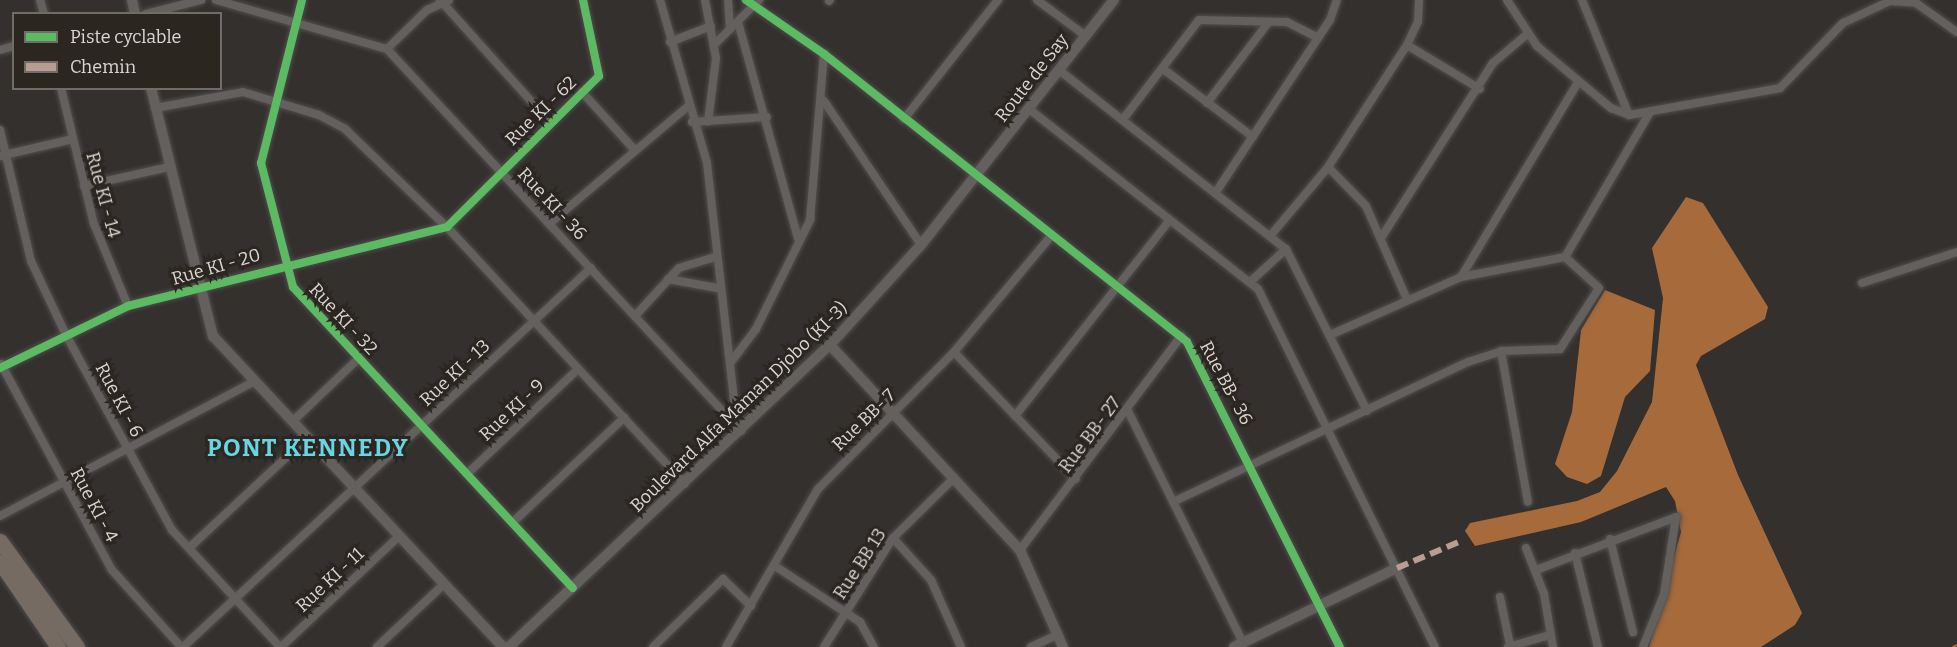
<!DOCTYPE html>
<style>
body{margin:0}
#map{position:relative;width:1957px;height:647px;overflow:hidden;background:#33302e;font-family:Bitter,serif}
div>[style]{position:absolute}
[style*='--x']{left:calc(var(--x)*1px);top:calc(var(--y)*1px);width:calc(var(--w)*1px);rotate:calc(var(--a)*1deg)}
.water>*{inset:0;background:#a76a3a}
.stream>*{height:2px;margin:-1px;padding:0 1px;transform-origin:1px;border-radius:1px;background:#a76a3a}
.roads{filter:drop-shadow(0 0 2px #504e4c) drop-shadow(0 0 2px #504e4c)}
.street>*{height:8px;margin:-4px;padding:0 4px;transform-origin:4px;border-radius:4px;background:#63605e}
.secondary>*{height:10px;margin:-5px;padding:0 5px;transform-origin:5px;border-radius:5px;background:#63605e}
.highway>*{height:15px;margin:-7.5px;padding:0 7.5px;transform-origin:7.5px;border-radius:7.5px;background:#756b62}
.quiet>*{height:6px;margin-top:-3px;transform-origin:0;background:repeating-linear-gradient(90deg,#b99d93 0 12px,transparent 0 18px)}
.cycleway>*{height:8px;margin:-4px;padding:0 4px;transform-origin:4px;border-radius:4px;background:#5cba63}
span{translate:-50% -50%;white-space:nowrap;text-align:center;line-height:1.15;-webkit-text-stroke:6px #2c2621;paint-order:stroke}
.street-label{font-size:18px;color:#dad6d3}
.district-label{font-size:24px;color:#6ad4e3;font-weight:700;letter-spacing:1.5px}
.legend{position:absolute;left:12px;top:12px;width:210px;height:78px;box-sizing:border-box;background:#2c2621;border:2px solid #726c68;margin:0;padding:8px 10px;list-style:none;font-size:18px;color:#dad6d3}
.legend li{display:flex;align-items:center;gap:12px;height:30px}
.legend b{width:30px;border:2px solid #726c68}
</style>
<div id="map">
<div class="water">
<i style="clip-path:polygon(1686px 197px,1703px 203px,1768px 307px,1765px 319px,1701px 356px,1696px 365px,1738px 475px,1802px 613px,1795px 625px,1761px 647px,1649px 647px,1681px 532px,1675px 501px,1666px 487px,1581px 522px,1475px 546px,1465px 531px,1470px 523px,1577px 501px,1600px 492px,1617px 471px,1652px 402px,1663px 298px,1652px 248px)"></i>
<i style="clip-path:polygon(1605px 290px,1655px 310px,1650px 371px,1625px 397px,1601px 476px,1587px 484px,1567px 477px,1555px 464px,1572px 412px,1581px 330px)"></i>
</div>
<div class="stream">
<i style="--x:1953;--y:647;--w:4;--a:-27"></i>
</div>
<div class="roads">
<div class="street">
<i style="--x:40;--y:0;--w:15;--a:74"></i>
<i style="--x:216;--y:0;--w:178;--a:16"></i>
<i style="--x:387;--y:49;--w:521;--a:47.18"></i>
<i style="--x:302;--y:0;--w:168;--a:104.1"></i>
<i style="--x:261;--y:163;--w:128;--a:75.5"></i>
<i style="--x:293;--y:287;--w:411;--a:47.1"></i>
<i style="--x:440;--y:0;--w:164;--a:48"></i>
<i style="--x:660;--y:0;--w:170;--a:73.9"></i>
<i style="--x:707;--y:163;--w:266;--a:83.5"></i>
<i style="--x:705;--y:0;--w:59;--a:79.3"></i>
<i style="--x:716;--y:58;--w:64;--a:97.1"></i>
<i style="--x:728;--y:0;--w:29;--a:86"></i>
<i style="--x:746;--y:0;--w:95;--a:34.7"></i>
<i style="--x:824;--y:54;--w:463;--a:38.4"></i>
<i style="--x:1187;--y:342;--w:341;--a:63.4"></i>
<i style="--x:1037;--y:0;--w:61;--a:36.3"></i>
<i style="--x:1507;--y:0;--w:55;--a:56.9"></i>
<i style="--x:1537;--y:46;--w:97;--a:40"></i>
<i style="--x:1611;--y:108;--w:19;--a:21"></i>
<i style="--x:1629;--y:115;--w:153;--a:-10.1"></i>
<i style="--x:1780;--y:88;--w:91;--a:-45.9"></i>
<i style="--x:1843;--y:23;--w:52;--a:-25.1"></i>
<i style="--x:1890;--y:1;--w:26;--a:4"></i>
<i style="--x:1916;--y:3;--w:50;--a:35.3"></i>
<i style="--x:1582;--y:0;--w:124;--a:67.8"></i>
<i style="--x:829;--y:1;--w:1;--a:-45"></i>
<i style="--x:146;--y:14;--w:57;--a:-14.3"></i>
<i style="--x:738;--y:22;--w:224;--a:74.5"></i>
<i style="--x:670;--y:42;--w:44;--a:-21.3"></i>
<i style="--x:714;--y:45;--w:64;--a:-45"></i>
<i style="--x:1407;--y:45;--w:26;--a:-65"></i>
<i style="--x:1418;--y:21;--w:21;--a:-87"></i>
<i style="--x:387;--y:49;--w:56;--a:-44.3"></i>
<i style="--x:427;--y:10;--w:24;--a:-24"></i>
<i style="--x:0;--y:50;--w:15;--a:-16"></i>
<i style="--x:1162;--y:68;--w:114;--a:37.2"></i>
<i style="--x:1059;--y:70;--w:289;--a:38.3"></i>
<i style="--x:1286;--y:249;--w:181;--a:63.4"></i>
<i style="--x:61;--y:88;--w:140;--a:76.4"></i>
<i style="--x:94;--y:224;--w:89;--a:67.5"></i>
<i style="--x:582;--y:92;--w:76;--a:47.7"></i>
<i style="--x:824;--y:101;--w:174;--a:56"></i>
<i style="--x:1207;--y:103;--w:101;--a:-52.7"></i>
<i style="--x:155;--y:108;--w:89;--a:-10.3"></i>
<i style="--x:243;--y:92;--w:79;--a:16.8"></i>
<i style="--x:319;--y:115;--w:30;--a:28"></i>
<i style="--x:345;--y:129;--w:141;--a:43.9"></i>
<i style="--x:447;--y:227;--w:350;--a:47.2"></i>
<i style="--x:1029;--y:109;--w:291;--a:38.2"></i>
<i style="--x:1258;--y:289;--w:399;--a:63.7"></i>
<i style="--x:1124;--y:118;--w:123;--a:-52.6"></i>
<i style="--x:1199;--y:20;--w:88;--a:1.3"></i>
<i style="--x:1287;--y:22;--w:35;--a:27"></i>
<i style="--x:904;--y:119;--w:152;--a:-51.7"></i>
<i style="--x:692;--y:122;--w:75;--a:-3.8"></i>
<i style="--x:0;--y:130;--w:135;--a:76.7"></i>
<i style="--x:31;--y:261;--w:80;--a:64.7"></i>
<i style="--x:65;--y:333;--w:224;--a:61.5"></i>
<i style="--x:172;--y:530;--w:159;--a:47.3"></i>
<i style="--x:0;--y:156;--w:75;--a:-13.1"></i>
<i style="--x:1328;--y:167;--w:54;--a:45.7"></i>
<i style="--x:1366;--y:206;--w:99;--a:66.3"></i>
<i style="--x:84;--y:186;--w:87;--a:-12.6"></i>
<i style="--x:1216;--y:192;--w:206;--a:-56.5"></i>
<i style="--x:1330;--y:20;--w:21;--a:-71"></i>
<i style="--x:549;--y:224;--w:181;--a:-40.3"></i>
<i style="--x:1271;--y:235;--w:89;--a:-50"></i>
<i style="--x:1328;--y:167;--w:145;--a:-57.1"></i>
<i style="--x:1407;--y:45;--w:85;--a:31.1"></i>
<i style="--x:1381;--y:238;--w:208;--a:-57.4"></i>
<i style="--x:1493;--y:63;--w:43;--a:-40.3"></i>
<i style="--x:1461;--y:277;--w:227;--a:-59"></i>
<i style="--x:668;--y:279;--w:50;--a:10.4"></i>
<i style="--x:1250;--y:282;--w:49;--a:-42.5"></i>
<i style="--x:1862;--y:283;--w:100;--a:-18.1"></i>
<i style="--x:635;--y:316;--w:65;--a:-47.5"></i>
<i style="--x:679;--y:268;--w:38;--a:-17"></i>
<i style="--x:1330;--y:335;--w:143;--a:-23.9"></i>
<i style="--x:1461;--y:277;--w:106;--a:-10.9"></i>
<i style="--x:1565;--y:257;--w:166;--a:-59.6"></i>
<i style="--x:1501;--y:351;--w:153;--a:79.9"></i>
<i style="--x:954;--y:352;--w:176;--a:46.2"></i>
<i style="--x:731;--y:362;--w:41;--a:-52.9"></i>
<i style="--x:756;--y:329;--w:122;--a:-63.6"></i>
<i style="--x:810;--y:220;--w:167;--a:-85.2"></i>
<i style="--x:1;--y:364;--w:234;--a:61.7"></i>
<i style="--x:112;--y:570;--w:103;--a:48.1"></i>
<i style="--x:0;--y:368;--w:142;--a:-25.8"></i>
<i style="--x:128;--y:306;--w:329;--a:-13.9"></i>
<i style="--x:447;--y:227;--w:214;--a:-44.8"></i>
<i style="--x:599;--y:76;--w:78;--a:-101.9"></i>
<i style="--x:1128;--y:411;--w:259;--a:63.6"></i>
<i style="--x:1015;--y:416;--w:248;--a:-51.7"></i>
<i style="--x:293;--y:421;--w:91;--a:-43.7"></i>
<i style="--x:467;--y:474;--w:153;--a:-43.4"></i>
<i style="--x:1173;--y:502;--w:327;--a:-25.4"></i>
<i style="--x:1468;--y:362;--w:35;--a:-18"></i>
<i style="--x:1501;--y:351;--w:59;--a:-1.9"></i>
<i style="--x:1560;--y:349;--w:72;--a:-57.4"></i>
<i style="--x:1599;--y:288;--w:46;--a:-137.6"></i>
<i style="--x:0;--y:516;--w:289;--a:-27.9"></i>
<i style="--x:512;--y:523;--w:154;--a:-43.2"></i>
<i style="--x:893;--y:538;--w:57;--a:47.9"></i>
<i style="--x:931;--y:580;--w:73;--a:65.9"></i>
<i style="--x:1610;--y:539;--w:96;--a:76.1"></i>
<i style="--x:189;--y:548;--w:163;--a:-43"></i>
<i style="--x:1526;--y:548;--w:49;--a:68.6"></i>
<i style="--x:1544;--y:594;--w:54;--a:80.4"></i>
<i style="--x:1020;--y:550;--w:268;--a:-53"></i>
<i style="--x:1575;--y:553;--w:97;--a:76.3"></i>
<i style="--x:775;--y:566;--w:102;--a:33.4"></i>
<i style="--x:860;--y:622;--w:29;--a:61"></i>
<i style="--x:1536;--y:570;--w:150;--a:-20.7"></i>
<i style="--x:1676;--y:517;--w:78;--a:98.9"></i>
<i style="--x:1664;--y:594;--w:57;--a:111.6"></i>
<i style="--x:1500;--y:597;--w:49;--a:78.2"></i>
<i style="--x:183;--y:647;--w:557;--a:-42.89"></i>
<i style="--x:281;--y:647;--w:162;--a:-43.2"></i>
<i style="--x:377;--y:647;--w:92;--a:-43.2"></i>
<i style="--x:653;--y:647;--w:98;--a:-44.2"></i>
<i style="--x:723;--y:579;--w:39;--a:44"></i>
<i style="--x:726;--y:647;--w:183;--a:-59.8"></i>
<i style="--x:818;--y:489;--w:193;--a:-45.2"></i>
<i style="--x:954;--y:352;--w:151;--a:-50.1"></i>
<i style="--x:824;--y:647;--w:129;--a:-57.7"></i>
<i style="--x:893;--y:538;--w:86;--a:-44.5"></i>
<i style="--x:1031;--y:647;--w:29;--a:-25"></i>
<i style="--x:1508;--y:647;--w:44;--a:-15.9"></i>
</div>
<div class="secondary">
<i style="--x:132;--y:0;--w:14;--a:78"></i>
<i style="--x:151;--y:88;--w:256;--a:76"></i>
<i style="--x:213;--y:336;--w:425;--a:47"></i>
<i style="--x:830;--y:345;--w:280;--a:47.2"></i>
<i style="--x:1020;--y:550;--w:106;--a:66.1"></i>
<i style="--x:509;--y:647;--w:441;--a:-43.3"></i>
<i style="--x:830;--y:345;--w:135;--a:-47.7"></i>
<i style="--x:921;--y:245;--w:312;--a:-51.8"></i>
<i style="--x:1234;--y:647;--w:181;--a:-25.9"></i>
</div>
<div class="highway">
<i style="--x:0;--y:541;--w:131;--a:54"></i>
<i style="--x:0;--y:562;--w:103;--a:55.7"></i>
</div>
</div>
<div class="quiet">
<i style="--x:1397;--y:568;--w:67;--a:-22.8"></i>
</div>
<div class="cycleway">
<i style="--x:302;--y:0;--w:168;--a:104.1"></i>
<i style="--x:261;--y:163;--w:128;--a:75.5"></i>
<i style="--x:293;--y:287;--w:411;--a:47.1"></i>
<i style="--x:746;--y:0;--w:95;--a:34.7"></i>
<i style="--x:824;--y:54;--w:463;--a:38.4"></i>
<i style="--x:1187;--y:342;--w:341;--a:63.4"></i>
<i style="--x:0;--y:368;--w:142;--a:-25.8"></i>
<i style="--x:128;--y:306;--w:329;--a:-13.9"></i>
<i style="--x:447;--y:227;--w:214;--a:-44.8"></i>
<i style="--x:599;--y:76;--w:78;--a:-101.9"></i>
</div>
<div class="street-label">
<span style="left:1032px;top:78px;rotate:-52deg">Route de Say</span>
<span style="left:541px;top:111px;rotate:-44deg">Rue KI - 62</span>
<span style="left:103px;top:195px;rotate:75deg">Rue KI - 14</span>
<span style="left:552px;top:204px;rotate:47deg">Rue KI - 36</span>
<span style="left:216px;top:267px;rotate:-16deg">Rue KI - 20</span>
<span style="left:343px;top:319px;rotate:47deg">Rue KI - 32</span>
<span style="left:455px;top:373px;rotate:-43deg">Rue KI - 13</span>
<span style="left:1226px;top:383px;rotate:62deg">Rue BB- 36</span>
<span style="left:119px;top:400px;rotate:62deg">Rue KI - 6</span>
<span style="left:739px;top:407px;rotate:-44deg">Boulevard Alfa Maman Djobo (KI-3)</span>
<span style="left:512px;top:410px;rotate:-43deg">Rue KI - 9</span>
<span style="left:864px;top:420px;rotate:-44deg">Rue BB- 7</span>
<span style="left:1090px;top:435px;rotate:-53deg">Rue BB- 27</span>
<span style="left:94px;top:505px;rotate:62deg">Rue KI - 4</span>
<span style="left:860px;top:564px;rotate:-57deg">Rue BB 13</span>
<span style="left:330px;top:580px;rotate:-43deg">Rue KI - 11</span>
</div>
<div class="district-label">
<span style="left:308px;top:449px">PONT KENNEDY</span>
</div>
<ul class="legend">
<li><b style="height:8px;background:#5cba63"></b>Piste cyclable</li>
<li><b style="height:8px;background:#b99d93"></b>Chemin</li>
</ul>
</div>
